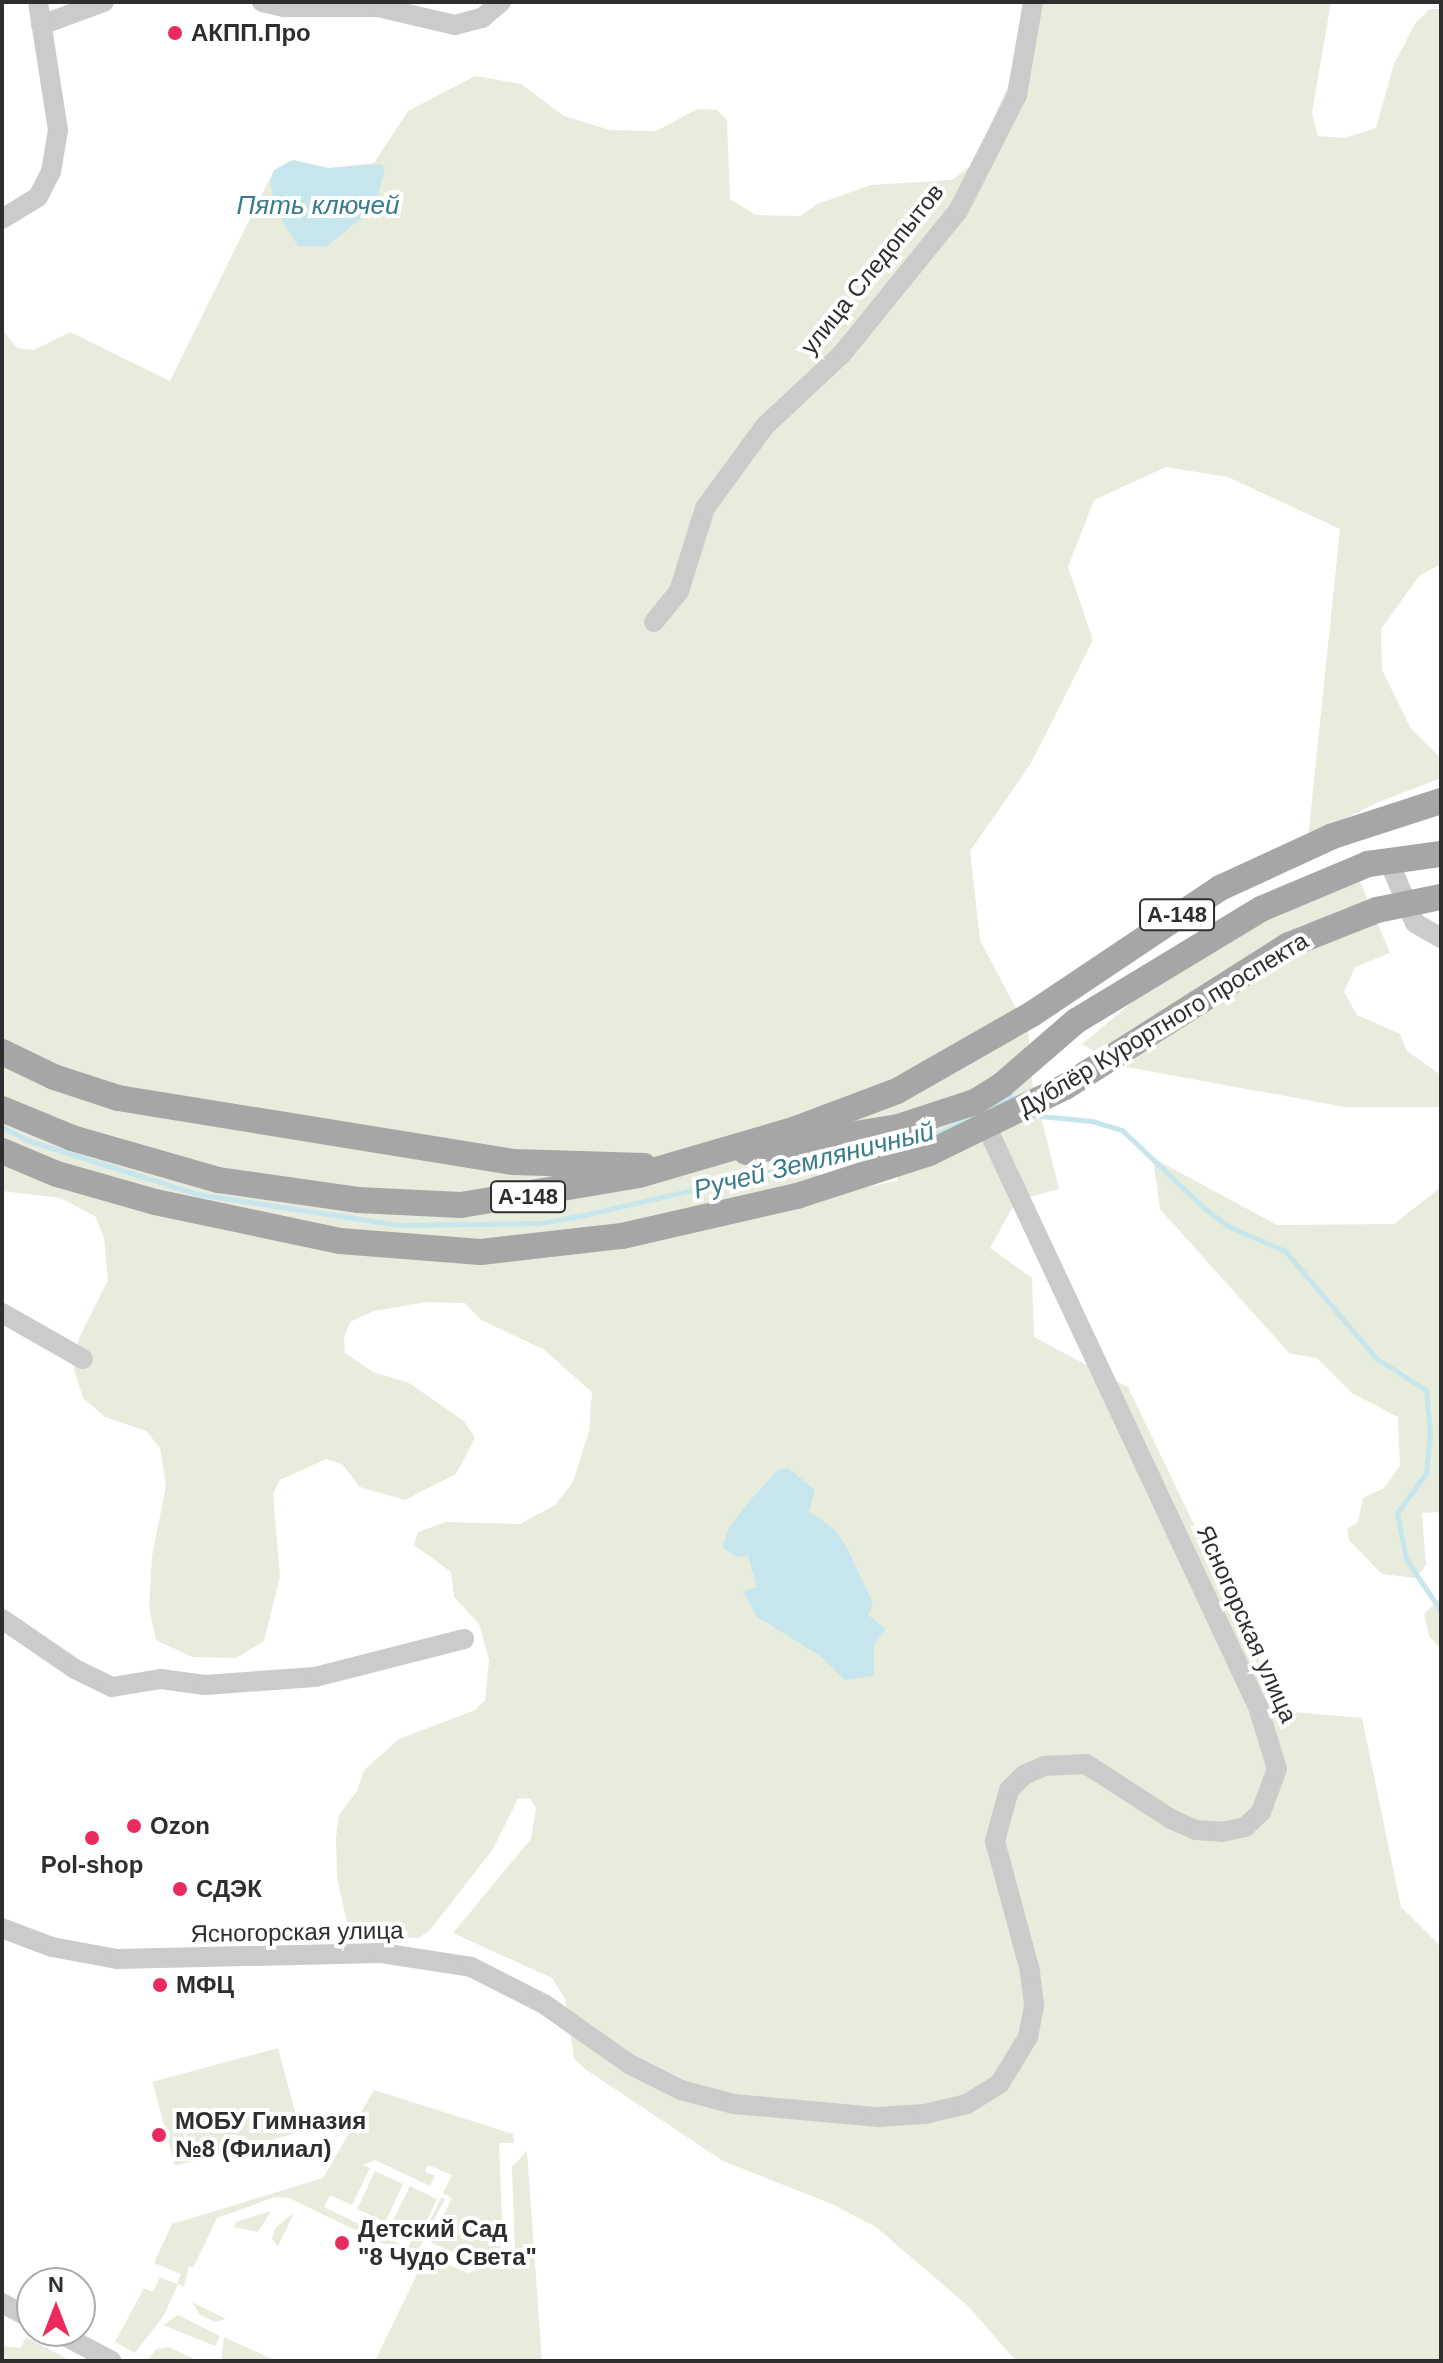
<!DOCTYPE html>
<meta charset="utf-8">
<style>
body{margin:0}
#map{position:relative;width:1443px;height:2363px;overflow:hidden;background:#fff;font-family:Helvetica,sans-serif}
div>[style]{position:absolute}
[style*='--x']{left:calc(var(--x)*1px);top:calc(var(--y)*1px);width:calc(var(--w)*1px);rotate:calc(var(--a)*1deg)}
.green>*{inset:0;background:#e8ecdc;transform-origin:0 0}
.water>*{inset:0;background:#c7e5ed}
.stream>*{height:5px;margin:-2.5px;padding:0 2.5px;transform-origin:2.5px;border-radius:2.5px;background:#c7e5ed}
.minor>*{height:20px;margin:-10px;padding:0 10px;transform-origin:10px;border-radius:10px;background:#cbcbcb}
.major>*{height:26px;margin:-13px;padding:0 13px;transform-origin:13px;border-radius:13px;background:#a6a6a6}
.major-bridge>*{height:26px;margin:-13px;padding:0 13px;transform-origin:13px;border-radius:13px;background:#a6a6a6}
.dots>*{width:22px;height:22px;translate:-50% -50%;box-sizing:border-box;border:4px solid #fff;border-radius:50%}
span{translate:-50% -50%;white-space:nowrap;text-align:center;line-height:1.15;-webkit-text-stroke:8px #fff;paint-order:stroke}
.shield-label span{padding:2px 6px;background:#fff;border:2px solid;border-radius:6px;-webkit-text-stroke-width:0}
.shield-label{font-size:22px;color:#2e2e2e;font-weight:700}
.poi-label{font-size:24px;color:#2e2e2e;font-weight:700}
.left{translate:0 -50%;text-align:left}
.street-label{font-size:24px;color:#2e2e2e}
.water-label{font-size:26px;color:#387b8c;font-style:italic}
.frame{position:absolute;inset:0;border:4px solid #2e2e2e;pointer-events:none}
.north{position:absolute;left:16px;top:2267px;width:80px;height:80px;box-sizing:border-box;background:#fff;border:2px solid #ababab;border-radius:50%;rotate:0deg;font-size:22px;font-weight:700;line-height:32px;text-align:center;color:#2e2e2e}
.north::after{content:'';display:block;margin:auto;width:28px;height:36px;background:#eb2b5e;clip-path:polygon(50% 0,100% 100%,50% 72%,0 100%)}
</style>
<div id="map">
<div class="green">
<i style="clip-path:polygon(evenodd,1026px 2px,1331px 2px,1312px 113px,1318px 136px,1345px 138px,1376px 128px,1394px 64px,1416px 22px,1430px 9px,1441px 9px,1441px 564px,1419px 576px,1381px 629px,1382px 670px,1411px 729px,1441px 758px,1441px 778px,1376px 803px,1308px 838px,1340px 529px,1228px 477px,1166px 467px,1094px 500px,1068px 567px,1093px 640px,1030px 765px,970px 851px,980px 940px,1028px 1031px,1032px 1081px,1059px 1189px,1016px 1201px,990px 1248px,1032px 1278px,1034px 1337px,1128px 1387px,1278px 1700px,1293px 1712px,1362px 1718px,1401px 1907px,1441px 1947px,1441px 2361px,1016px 2361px,968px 2306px,876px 2227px,832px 2204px,723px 2161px,585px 2069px,574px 2058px,565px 1999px,552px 1978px,453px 1933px,531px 1839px,536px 1808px,530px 1798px,518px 1799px,493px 1849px,430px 1930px,419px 1938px,357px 1936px,349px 1931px,337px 1878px,336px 1838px,339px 1815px,357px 1791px,364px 1770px,399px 1739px,475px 1710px,485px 1700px,489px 1660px,479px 1624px,454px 1597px,451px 1572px,414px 1545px,418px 1532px,446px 1522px,520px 1524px,555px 1505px,573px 1482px,589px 1431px,592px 1392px,543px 1349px,481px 1320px,465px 1303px,427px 1302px,374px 1311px,350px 1322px,344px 1337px,345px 1353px,373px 1372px,409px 1383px,464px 1421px,475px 1438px,456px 1474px,405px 1500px,360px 1487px,342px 1464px,326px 1459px,280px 1480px,273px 1494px,280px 1576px,264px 1641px,236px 1658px,192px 1657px,156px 1640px,149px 1608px,152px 1556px,166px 1486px,160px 1448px,146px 1431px,105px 1417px,83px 1398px,74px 1369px,78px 1340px,108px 1280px,104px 1238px,95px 1216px,60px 1198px,2px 1191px,2px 330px,17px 348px,34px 350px,70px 332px,170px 381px,274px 170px,293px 160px,328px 168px,374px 163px,408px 111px,475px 76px,521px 84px,564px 116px,610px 130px,656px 131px,698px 109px,717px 110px,727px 120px,730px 199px,756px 215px,801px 216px,817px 204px,871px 185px,952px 180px,973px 164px,1013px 75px,1026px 2px,907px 1137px,897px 1181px,842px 1192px,795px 1158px,794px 1144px,907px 1137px)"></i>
<i style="clip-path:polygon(1359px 879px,1390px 953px,1355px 967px,1344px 992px,1357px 1015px,1400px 1034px,1407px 1051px,1441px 1075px,1441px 1107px,1345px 1107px,1121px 1066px,1082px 1044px,1217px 932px)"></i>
<i style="clip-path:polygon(1153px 1158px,1277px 1225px,1394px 1224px,1441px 1187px,1441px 1512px,1422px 1513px,1426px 1565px,1416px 1578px,1382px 1574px,1349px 1540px,1347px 1529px,1358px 1522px,1363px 1498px,1384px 1488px,1400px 1466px,1398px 1417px,1352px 1393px,1317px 1358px,1289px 1353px,1160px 1209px)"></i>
<i style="clip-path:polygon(1441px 1597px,1441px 1649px,1429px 1636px,1424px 1614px)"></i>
<i style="left:278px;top:2048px;width:87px;height:130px;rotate:75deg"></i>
<i style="clip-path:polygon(374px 2090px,513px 2134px,514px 2143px,499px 2143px,503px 2243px,499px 2251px,468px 2259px,430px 2242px,440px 2238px,452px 2243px,435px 2234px,452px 2198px,443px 2193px,452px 2175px,428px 2165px,425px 2172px,435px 2176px,430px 2186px,375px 2160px,363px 2165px,370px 2168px,352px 2205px,330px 2195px,324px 2207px,408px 2248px,414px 2236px,421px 2239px,441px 2198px,445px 2199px,417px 2252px,405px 2254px,289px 2198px,275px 2197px,217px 2218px,193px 2268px,189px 2266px,184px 2287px,178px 2284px,164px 2315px,135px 2353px,115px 2342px,144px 2288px,153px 2292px,160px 2277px,177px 2284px,181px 2274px,154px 2263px,172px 2224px,323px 2178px)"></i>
<i style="clip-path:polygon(527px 2151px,542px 2361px,375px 2361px,423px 2262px,437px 2259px,467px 2273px,515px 2257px,512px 2167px)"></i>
<i style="left:375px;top:2171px;width:31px;height:42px;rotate:25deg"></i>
<i style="left:410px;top:2186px;width:30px;height:41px;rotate:26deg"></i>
<i style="clip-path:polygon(271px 2211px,258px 2232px,234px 2227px,236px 2222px)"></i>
<i style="clip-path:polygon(294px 2213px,278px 2246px,272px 2239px,275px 2228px)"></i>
<i style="clip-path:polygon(192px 2302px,226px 2319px,215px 2322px,199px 2314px)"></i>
<i style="clip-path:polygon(178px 2315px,220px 2336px,215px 2346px,163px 2325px)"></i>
<i style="clip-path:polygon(26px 2337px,71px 2361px,2px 2361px,2px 2346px,21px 2348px)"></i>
<i style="clip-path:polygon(224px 2337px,276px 2361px,221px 2361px)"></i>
<i style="clip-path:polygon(169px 2347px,198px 2361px,148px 2359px,156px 2349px)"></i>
</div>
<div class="water">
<i style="clip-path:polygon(293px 160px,328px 168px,381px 164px,385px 168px,375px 207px,326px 247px,298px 246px,277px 212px,270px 182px,274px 170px)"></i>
<i style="clip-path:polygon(788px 1468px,815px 1490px,809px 1511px,834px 1529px,846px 1546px,873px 1603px,868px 1615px,886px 1629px,874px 1645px,874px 1676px,845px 1680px,819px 1655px,757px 1617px,743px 1591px,757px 1587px,748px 1556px,737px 1557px,722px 1547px,730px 1526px,754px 1496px,778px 1470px)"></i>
</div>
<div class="stream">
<i style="--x:992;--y:1106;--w:21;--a:-28"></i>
<i style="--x:1011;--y:1096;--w:9;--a:49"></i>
<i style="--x:1030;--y:1115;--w:62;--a:5.5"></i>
<i style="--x:1092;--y:1121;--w:31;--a:17"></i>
<i style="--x:1122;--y:1130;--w:115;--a:43.6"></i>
<i style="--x:1205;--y:1209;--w:31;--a:36"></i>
<i style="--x:1230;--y:1227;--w:60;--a:23.6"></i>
<i style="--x:1285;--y:1251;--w:142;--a:49.6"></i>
<i style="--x:1377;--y:1359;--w:58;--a:32.3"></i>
<i style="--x:1426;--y:1390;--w:42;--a:84.6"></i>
<i style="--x:1430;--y:1432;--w:41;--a:95.6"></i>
<i style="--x:1426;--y:1473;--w:49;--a:125.9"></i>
<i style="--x:1397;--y:1513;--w:47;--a:78.9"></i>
<i style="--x:1406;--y:1559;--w:63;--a:56.1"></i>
<i style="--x:2;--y:1127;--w:31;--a:27"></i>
<i style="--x:30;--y:1141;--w:175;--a:17.6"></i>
<i style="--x:197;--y:1194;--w:205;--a:8.7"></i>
<i style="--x:400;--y:1225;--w:141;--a:-0.8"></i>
<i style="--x:541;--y:1223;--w:44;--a:-10.5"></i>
<i style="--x:584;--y:1215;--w:361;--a:-13"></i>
<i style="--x:936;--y:1134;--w:40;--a:-26.6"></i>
</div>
<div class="minor">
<i style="--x:262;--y:2;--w:23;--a:13"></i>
<i style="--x:284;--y:7;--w:94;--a:0"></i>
<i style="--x:378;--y:7;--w:79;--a:13.2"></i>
<i style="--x:455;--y:25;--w:28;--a:-15"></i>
<i style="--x:482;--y:18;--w:25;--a:-40"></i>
<i style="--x:41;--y:25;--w:67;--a:-20.1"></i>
<i style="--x:2;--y:219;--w:42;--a:-31.4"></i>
<i style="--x:38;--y:197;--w:28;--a:-63"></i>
<i style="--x:51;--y:172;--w:43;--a:-80.5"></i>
<i style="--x:58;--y:130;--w:130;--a:-98.9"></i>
<i style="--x:654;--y:622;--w:40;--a:-51"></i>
<i style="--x:679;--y:591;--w:87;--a:-72.6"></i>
<i style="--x:705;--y:508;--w:102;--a:-53.8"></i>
<i style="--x:765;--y:426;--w:105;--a:-43.1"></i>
<i style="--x:842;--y:354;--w:184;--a:-51"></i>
<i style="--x:958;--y:211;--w:130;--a:-63"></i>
<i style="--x:1017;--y:95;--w:94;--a:-80.2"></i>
<i style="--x:1388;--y:859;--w:69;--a:67.1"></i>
<i style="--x:1415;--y:923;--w:30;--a:30"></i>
<i style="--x:2;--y:1313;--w:93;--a:29.6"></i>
<i style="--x:2;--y:1619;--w:88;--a:34.4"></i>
<i style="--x:75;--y:1669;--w:41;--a:25.9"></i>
<i style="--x:112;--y:1687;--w:50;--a:-9.3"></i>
<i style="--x:161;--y:1679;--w:44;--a:7.8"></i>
<i style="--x:205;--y:1685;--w:110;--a:-4.2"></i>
<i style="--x:315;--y:1677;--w:154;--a:-14.3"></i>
<i style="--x:2;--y:1928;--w:53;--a:20.8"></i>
<i style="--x:52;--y:1947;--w:66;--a:10.5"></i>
<i style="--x:117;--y:1959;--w:264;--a:-1.3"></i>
<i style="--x:381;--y:1953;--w:91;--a:8.8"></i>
<i style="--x:471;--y:1967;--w:82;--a:26.9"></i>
<i style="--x:544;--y:2004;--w:104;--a:35.2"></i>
<i style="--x:629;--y:2064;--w:58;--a:26.6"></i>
<i style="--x:681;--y:2090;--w:55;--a:14.8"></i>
<i style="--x:734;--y:2104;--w:145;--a:5.2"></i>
<i style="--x:878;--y:2117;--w:47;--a:-3.7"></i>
<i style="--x:925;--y:2114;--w:43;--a:-13.4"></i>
<i style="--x:967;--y:2104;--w:39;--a:-32"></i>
<i style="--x:1000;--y:2083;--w:54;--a:-58.7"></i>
<i style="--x:1028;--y:2037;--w:33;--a:-79"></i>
<i style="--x:1034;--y:2005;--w:34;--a:-97"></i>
<i style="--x:1030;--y:1971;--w:135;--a:-105.1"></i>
<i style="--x:995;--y:1841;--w:53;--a:-74.6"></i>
<i style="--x:1009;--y:1790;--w:21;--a:-45"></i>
<i style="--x:1024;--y:1775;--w:22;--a:-24"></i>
<i style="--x:1044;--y:1766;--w:42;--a:-2.7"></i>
<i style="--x:1086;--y:1764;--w:101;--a:32.9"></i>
<i style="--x:1171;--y:1819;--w:27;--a:24"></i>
<i style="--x:1196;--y:1830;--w:26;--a:4"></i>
<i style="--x:1222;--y:1832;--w:24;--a:-12"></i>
<i style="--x:1245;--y:1827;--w:22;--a:-43"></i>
<i style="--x:1261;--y:1812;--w:46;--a:-69.6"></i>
<i style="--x:1277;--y:1769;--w:65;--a:-107"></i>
<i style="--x:1258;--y:1707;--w:656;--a:-115.08"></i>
<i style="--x:2;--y:2303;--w:34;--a:28"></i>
<i style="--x:55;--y:2331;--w:64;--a:27.8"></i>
</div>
<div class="major">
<i style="--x:1032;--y:1014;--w:226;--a:-33.8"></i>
<i style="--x:1220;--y:888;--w:124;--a:-24.7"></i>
<i style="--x:1333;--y:836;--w:114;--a:-18"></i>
<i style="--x:2;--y:1052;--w:58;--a:25.7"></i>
<i style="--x:54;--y:1077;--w:67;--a:18.2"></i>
<i style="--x:118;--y:1098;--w:401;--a:9.2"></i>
<i style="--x:514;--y:1162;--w:130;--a:1.8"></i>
<i style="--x:746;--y:1152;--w:154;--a:-9.3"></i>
<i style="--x:898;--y:1127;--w:81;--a:-18"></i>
<i style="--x:975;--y:1102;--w:32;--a:-32"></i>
<i style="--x:1002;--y:1085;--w:98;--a:-40.9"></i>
<i style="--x:1076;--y:1021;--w:216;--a:-31.2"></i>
<i style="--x:1261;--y:909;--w:116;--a:-22.8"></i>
<i style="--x:1368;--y:864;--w:74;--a:-7.8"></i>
</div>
<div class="major-bridge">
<i style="--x:2;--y:1109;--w:76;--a:22.5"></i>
<i style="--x:72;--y:1138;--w:152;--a:16"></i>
<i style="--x:218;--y:1180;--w:141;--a:8.1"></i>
<i style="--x:358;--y:1200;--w:103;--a:2.8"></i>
<i style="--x:461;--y:1205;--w:181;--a:-9.6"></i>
<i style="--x:639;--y:1175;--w:164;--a:-16.3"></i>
<i style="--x:796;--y:1129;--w:108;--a:-20.6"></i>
<i style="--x:897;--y:1091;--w:155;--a:-29.7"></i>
<i style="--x:2;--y:1151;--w:60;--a:22.7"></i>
<i style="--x:57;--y:1174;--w:102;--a:15.9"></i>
<i style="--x:155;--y:1202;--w:189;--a:11.9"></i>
<i style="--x:340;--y:1241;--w:141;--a:4.5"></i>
<i style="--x:481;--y:1252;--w:142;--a:-6.5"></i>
<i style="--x:622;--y:1236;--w:180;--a:-12.9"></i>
<i style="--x:797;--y:1196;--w:139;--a:-18"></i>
<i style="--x:929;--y:1153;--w:151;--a:-25.9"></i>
<i style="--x:1065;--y:1087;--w:265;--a:-32.4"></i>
<i style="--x:1289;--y:945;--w:95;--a:-21.7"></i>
<i style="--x:1377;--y:910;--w:65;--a:-11.5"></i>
</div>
<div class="dots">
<i style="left:175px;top:33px;background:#eb2b5e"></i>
<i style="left:134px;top:1826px;background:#eb2b5e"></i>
<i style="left:92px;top:1838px;background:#eb2b5e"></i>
<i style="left:180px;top:1889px;background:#eb2b5e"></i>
<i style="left:160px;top:1985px;background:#eb2b5e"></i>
<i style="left:159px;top:2135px;background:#eb2b5e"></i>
<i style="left:342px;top:2243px;background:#eb2b5e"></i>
</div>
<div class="shield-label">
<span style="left:1177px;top:915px">А-148</span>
<span style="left:528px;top:1197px">А-148</span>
</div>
<div class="poi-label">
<span class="left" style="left:191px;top:33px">АКПП.Про</span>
<span class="left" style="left:150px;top:1826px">Ozon</span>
<span style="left:92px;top:1865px">Pol-shop</span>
<span class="left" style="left:196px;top:1889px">СДЭК</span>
<span class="left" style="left:176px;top:1985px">МФЦ</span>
<span class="left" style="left:175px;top:2135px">МОБУ Гимназия<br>№8 (Филиал)</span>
<span class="left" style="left:358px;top:2243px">Детский Сад<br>"8 Чудо Света"</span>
</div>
<div class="street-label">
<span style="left:872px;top:269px;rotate:-51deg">улица Следопытов</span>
<span style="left:1163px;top:1024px;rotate:-31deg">Дублёр Курортного проспекта</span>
<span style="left:1247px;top:1624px;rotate:66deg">Ясногорская улица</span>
<span style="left:297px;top:1932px;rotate:-1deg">Ясногорская улица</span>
</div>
<div class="water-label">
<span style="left:318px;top:206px">Пять ключей</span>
<span style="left:814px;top:1161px;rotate:-14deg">Ручей Земляничный</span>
</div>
<div class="frame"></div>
<div class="north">N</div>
</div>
